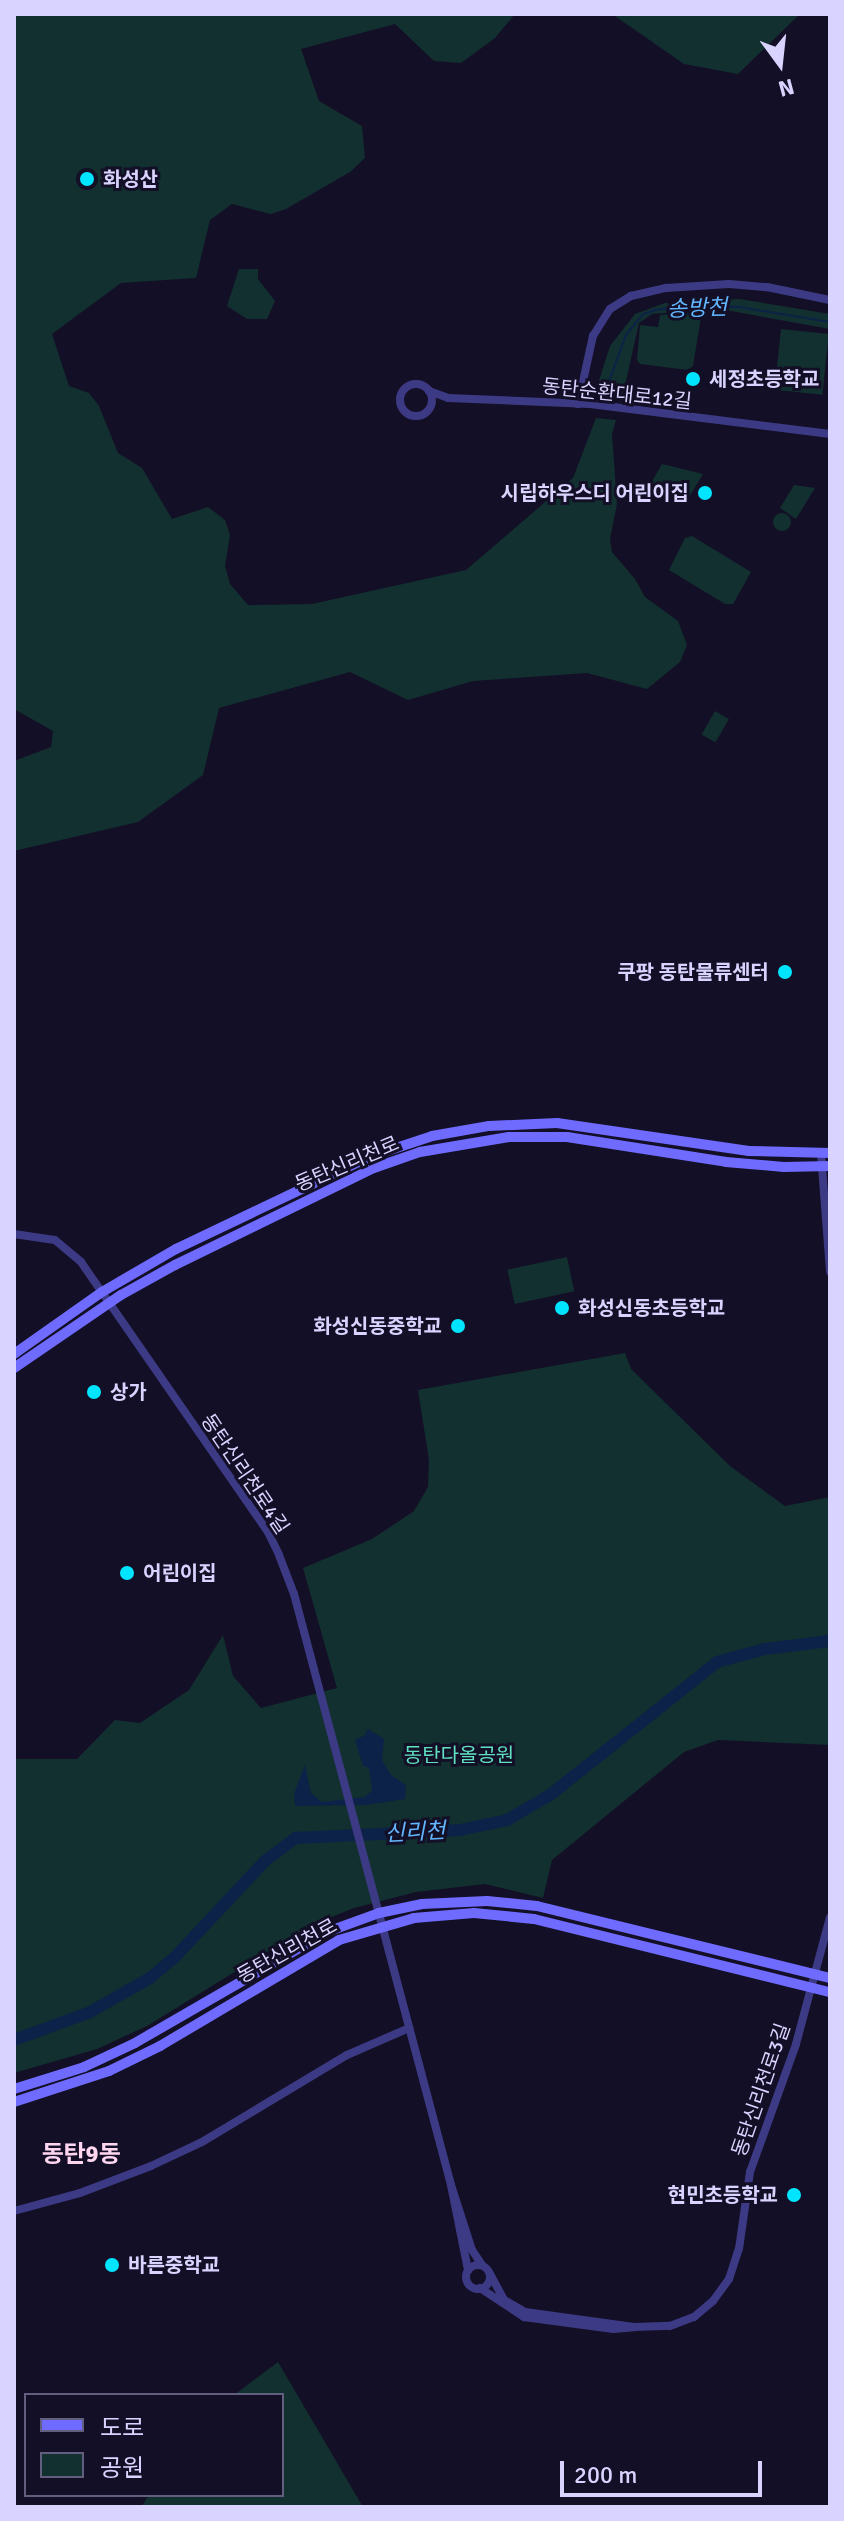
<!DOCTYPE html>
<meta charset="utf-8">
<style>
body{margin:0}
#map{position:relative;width:844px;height:2521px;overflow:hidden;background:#130f26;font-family:Signika,"Noto Sans KR",sans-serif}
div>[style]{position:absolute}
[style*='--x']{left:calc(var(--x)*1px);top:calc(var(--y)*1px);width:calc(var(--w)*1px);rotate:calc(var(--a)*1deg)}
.green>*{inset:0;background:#12302f;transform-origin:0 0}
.round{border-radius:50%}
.water>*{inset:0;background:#0c2248}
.stream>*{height:2px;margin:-1px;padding:0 1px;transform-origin:1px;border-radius:1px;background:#0c2248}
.river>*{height:12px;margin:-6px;padding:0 6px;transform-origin:6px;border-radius:6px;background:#0c2248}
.tertiary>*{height:8px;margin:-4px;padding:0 4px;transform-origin:4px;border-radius:4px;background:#3d3a85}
.tertiary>.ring{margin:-4px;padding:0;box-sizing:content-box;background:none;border:8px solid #3d3a85;border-radius:50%}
.secondary>*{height:10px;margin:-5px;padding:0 5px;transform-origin:5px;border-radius:5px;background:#6f6bff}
.dots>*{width:22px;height:22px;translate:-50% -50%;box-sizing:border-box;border:4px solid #130f26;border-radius:50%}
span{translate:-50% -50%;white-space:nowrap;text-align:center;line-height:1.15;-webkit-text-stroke:6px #130f26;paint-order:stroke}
.poi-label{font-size:20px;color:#d9d4ff;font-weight:700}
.left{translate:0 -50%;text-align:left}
.right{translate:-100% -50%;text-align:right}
.street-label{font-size:20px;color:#d9d4ff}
.park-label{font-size:20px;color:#5fe0c0}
.water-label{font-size:22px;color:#62b6ff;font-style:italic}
.quarter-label{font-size:24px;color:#ffd6f0;font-weight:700}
.frame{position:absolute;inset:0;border:16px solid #d9d4ff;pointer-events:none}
.legend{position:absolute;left:24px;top:2393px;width:260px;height:104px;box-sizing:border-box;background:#130f26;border:2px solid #625e7d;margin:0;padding:10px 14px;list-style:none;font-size:24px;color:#d9d4ff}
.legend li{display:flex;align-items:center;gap:16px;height:40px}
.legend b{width:40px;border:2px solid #625e7d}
.north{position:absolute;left:740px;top:24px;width:80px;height:80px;-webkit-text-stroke:6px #130f26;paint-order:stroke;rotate:165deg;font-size:22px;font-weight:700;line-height:32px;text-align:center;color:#d9d4ff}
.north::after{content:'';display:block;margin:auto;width:28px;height:36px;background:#d9d4ff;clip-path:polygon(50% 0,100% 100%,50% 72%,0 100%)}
.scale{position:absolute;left:560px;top:2461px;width:202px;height:36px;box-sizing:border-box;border:4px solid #d9d4ff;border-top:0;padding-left:10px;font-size:24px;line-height:28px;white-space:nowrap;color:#d9d4ff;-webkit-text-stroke:6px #130f26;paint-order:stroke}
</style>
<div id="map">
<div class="green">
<i style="clip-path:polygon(14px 14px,515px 14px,495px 38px,461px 63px,434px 61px,395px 24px,301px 49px,319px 101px,362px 126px,365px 158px,350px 172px,286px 209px,271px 214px,232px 204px,210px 220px,196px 278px,121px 283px,52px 334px,69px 386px,89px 393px,99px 406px,118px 453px,142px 468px,172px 519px,208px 507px,225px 520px,230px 535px,225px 566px,230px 584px,248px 605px,312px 604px,466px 570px,573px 478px,596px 418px,616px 420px,612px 434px,617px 504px,610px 539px,612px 552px,635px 579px,645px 597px,678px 621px,687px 645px,680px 662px,647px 689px,587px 673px,473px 681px,408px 700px,350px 672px,219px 708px,203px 775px,138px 822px,14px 851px,14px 761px,51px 747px,53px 731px,14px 709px)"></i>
<i style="clip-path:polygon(612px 14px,800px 14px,738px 74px,684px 64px)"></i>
<i style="clip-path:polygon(239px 269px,258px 269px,258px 279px,275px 301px,267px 319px,247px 319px,227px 306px)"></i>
<i style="clip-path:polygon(739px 299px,830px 314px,830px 329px,720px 309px,652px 314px,639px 323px,622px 399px,601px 397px,596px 390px,610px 346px,635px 314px,665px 303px)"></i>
<i style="clip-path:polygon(698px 312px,701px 317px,693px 366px,688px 370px,640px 364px,637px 360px,640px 325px,658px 327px,660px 315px)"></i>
<i style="left:781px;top:329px;width:48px;height:61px;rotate:6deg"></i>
<i style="clip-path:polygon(662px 464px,703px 474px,685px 504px,651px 483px)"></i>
<i style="clip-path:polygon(794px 485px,815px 488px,796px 519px,780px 508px)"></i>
<i class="round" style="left:773px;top:513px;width:18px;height:18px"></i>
<i style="clip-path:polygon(692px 536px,751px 572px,733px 604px,725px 604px,669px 570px,685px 538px)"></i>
<i style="left:715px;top:711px;width:16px;height:27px;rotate:30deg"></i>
<i style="left:567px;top:1257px;width:35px;height:61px;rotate:78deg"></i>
<i style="clip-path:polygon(625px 1353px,631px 1369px,730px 1466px,785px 1506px,830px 1497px,830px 1745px,718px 1740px,684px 1752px,552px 1860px,543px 1898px,485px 1884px,416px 1892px,354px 1908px,309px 1926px,147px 2026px,97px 2049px,14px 2073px,14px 1759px,77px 1759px,115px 1720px,140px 1723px,189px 1690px,223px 1635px,233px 1676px,261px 1708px,337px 1688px,303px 1568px,372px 1539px,414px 1511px,428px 1487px,429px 1460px,418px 1390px)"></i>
<i style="clip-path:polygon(278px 2362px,363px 2507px,141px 2507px,149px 2495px,282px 2495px,282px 2395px,234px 2395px)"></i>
</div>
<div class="water">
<i style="clip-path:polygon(368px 1729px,384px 1739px,382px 1760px,391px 1775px,406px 1785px,405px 1799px,367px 1805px,295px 1806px,294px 1794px,305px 1765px,311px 1793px,322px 1802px,364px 1797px,372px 1791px,369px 1768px,363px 1766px,355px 1740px,365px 1735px)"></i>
</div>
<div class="stream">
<i style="--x:608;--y:384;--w:52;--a:-69.8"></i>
<i style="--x:626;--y:335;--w:26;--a:-51"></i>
<i style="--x:642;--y:315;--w:14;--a:-21"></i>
<i style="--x:655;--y:310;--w:27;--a:-8"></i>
<i style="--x:682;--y:306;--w:57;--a:1"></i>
<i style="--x:739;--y:307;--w:92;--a:9.4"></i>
</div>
<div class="river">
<i style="--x:14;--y:2040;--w:81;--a:-20.2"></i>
<i style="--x:90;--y:2012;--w:69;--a:-29.5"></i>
<i style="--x:150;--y:1978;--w:30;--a:-40"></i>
<i style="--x:173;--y:1959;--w:134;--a:-46.8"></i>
<i style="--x:265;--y:1861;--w:39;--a:-37"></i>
<i style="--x:296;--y:1838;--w:164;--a:-2.8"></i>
<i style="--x:460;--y:1830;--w:48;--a:-12"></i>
<i style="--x:507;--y:1820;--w:50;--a:-30.2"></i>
<i style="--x:550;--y:1795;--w:213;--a:-38.5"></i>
<i style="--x:717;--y:1662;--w:50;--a:-15.2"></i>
<i style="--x:765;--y:1649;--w:65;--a:-7"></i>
</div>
<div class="tertiary">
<i class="ring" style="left:400px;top:384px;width:24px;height:24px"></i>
<i style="--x:429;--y:391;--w:20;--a:20"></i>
<i style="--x:448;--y:398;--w:142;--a:2.4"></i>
<i style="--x:590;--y:404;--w:242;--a:7.1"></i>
<i style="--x:578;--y:404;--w:70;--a:-77.6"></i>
<i style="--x:593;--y:336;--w:32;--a:-58"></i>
<i style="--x:610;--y:309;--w:25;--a:-32"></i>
<i style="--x:631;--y:296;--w:36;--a:-13"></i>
<i style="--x:666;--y:288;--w:63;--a:-3.6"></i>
<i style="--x:729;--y:284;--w:38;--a:5"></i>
<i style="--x:767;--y:287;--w:64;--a:11.7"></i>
<i style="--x:821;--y:1154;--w:118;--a:85.6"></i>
<i style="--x:14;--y:1234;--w:41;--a:8.3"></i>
<i style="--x:55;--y:1240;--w:34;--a:40"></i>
<i style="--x:81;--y:1262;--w:328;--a:55.3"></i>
<i style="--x:268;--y:1532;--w:25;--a:64"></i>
<i style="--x:279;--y:1555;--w:42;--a:69"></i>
<i style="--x:294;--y:1594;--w:611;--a:75.12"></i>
<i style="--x:14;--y:2211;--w:68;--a:-15.3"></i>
<i style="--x:80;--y:2193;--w:76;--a:-20.8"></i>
<i style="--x:151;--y:2166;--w:56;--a:-25.2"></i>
<i style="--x:202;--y:2142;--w:169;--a:-31"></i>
<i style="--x:347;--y:2055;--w:68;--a:-23.5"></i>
<i class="ring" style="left:466px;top:2265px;width:16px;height:16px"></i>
<i style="--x:468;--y:2270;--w:87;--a:-101.3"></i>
<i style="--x:451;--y:2185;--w:68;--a:72.1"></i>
<i style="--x:472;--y:2250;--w:18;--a:56"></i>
<i style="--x:480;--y:2288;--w:53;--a:33.4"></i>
<i style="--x:524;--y:2317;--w:90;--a:7.7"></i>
<i style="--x:613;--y:2329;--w:21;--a:-5"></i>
<i style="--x:634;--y:2327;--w:110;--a:-172.2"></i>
<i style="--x:525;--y:2312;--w:24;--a:-150"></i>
<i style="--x:504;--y:2300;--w:30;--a:-118"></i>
<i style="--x:634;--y:2327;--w:36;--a:-2"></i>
<i style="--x:670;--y:2326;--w:26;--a:-21"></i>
<i style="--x:694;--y:2317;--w:25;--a:-40"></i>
<i style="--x:713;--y:2301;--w:27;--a:-54"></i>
<i style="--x:729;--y:2279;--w:32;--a:-72"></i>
<i style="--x:739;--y:2249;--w:78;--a:-81.9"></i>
<i style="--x:750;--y:2172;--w:136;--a:-70.2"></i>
<i style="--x:796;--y:2044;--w:131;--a:-75"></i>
</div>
<div class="secondary">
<i style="--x:14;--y:1354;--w:108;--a:-35.2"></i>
<i style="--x:102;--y:1292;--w:86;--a:-30.2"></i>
<i style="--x:176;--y:1249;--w:214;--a:-25.5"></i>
<i style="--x:369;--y:1157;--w:66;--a:-18.4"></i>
<i style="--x:432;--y:1136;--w:58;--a:-10"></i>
<i style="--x:489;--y:1126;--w:68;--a:-2.5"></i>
<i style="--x:557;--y:1123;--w:194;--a:8.3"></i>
<i style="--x:749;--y:1151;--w:81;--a:1.4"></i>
<i style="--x:14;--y:1368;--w:130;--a:-34.3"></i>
<i style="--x:121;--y:1295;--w:62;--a:-29.1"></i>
<i style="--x:175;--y:1265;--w:221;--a:-26"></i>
<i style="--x:374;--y:1168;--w:49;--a:-19.2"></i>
<i style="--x:420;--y:1152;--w:90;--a:-9.6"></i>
<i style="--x:509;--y:1137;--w:58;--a:0"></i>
<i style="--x:567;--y:1137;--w:161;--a:8.9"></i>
<i style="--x:726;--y:1162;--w:58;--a:4.9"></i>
<i style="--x:784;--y:1167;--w:46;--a:-1.2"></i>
<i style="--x:14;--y:2089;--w:73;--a:-17.4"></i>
<i style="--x:84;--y:2067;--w:56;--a:-25.2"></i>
<i style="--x:135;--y:2043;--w:222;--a:-30"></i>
<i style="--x:327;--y:1932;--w:55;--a:-20.1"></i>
<i style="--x:379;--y:1913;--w:44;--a:-11.8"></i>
<i style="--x:422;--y:1904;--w:65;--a:-2.6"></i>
<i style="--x:487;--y:1901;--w:50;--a:5.7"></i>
<i style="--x:537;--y:1906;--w:302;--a:13.8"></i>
<i style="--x:14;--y:2102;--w:100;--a:-18.1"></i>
<i style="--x:109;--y:2071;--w:57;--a:-26.1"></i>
<i style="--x:160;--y:2046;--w:208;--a:-30.6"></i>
<i style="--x:339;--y:1940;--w:78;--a:-16.3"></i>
<i style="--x:414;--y:1918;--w:60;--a:-4.8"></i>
<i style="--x:474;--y:1913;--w:60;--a:5.7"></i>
<i style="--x:534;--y:1919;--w:305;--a:13.9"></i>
</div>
<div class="dots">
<i style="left:87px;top:179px;background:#00e5ff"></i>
<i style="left:693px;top:379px;background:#00e5ff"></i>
<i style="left:705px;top:493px;background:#00e5ff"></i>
<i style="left:785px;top:972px;background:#00e5ff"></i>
<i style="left:562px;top:1308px;background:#00e5ff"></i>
<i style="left:458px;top:1326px;background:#00e5ff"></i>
<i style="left:94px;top:1392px;background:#00e5ff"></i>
<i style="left:127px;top:1573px;background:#00e5ff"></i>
<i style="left:794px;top:2195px;background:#00e5ff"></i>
<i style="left:112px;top:2265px;background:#00e5ff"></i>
</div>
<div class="poi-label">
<span class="left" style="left:103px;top:179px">화성산</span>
<span class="left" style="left:709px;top:379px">세정초등학교</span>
<span class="right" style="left:689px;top:493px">시립하우스디 어린이집</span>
<span class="right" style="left:769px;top:972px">쿠팡 동탄물류센터</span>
<span class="left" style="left:578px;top:1308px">화성신동초등학교</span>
<span class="right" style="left:442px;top:1326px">화성신동중학교</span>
<span class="left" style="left:110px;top:1392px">상가</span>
<span class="left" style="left:143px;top:1573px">어린이집</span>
<span class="right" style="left:778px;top:2195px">현민초등학교</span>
<span class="left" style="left:128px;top:2265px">바른중학교</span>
</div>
<div class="street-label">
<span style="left:617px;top:394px;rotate:6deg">동탄순환대로12길</span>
<span style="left:347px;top:1164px;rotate:-23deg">동탄신리천로</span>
<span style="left:245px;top:1474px;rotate:56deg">동탄신리천로4길</span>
<span style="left:287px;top:1951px;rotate:-29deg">동탄신리천로</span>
<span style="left:761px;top:2090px;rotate:-71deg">동탄신리천로3길</span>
</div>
<div class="park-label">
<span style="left:459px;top:1755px">동탄다올공원</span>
</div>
<div class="water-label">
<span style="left:697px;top:308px;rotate:-2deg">송방천</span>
<span style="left:415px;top:1832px;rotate:-3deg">신리천</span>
</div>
<div class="quarter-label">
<span style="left:81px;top:2155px">동탄9동</span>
</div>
<div class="frame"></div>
<ul class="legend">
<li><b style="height:10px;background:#6f6bff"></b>도로</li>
<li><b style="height:22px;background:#12302f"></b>공원</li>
</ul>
<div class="north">N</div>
<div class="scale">200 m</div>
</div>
